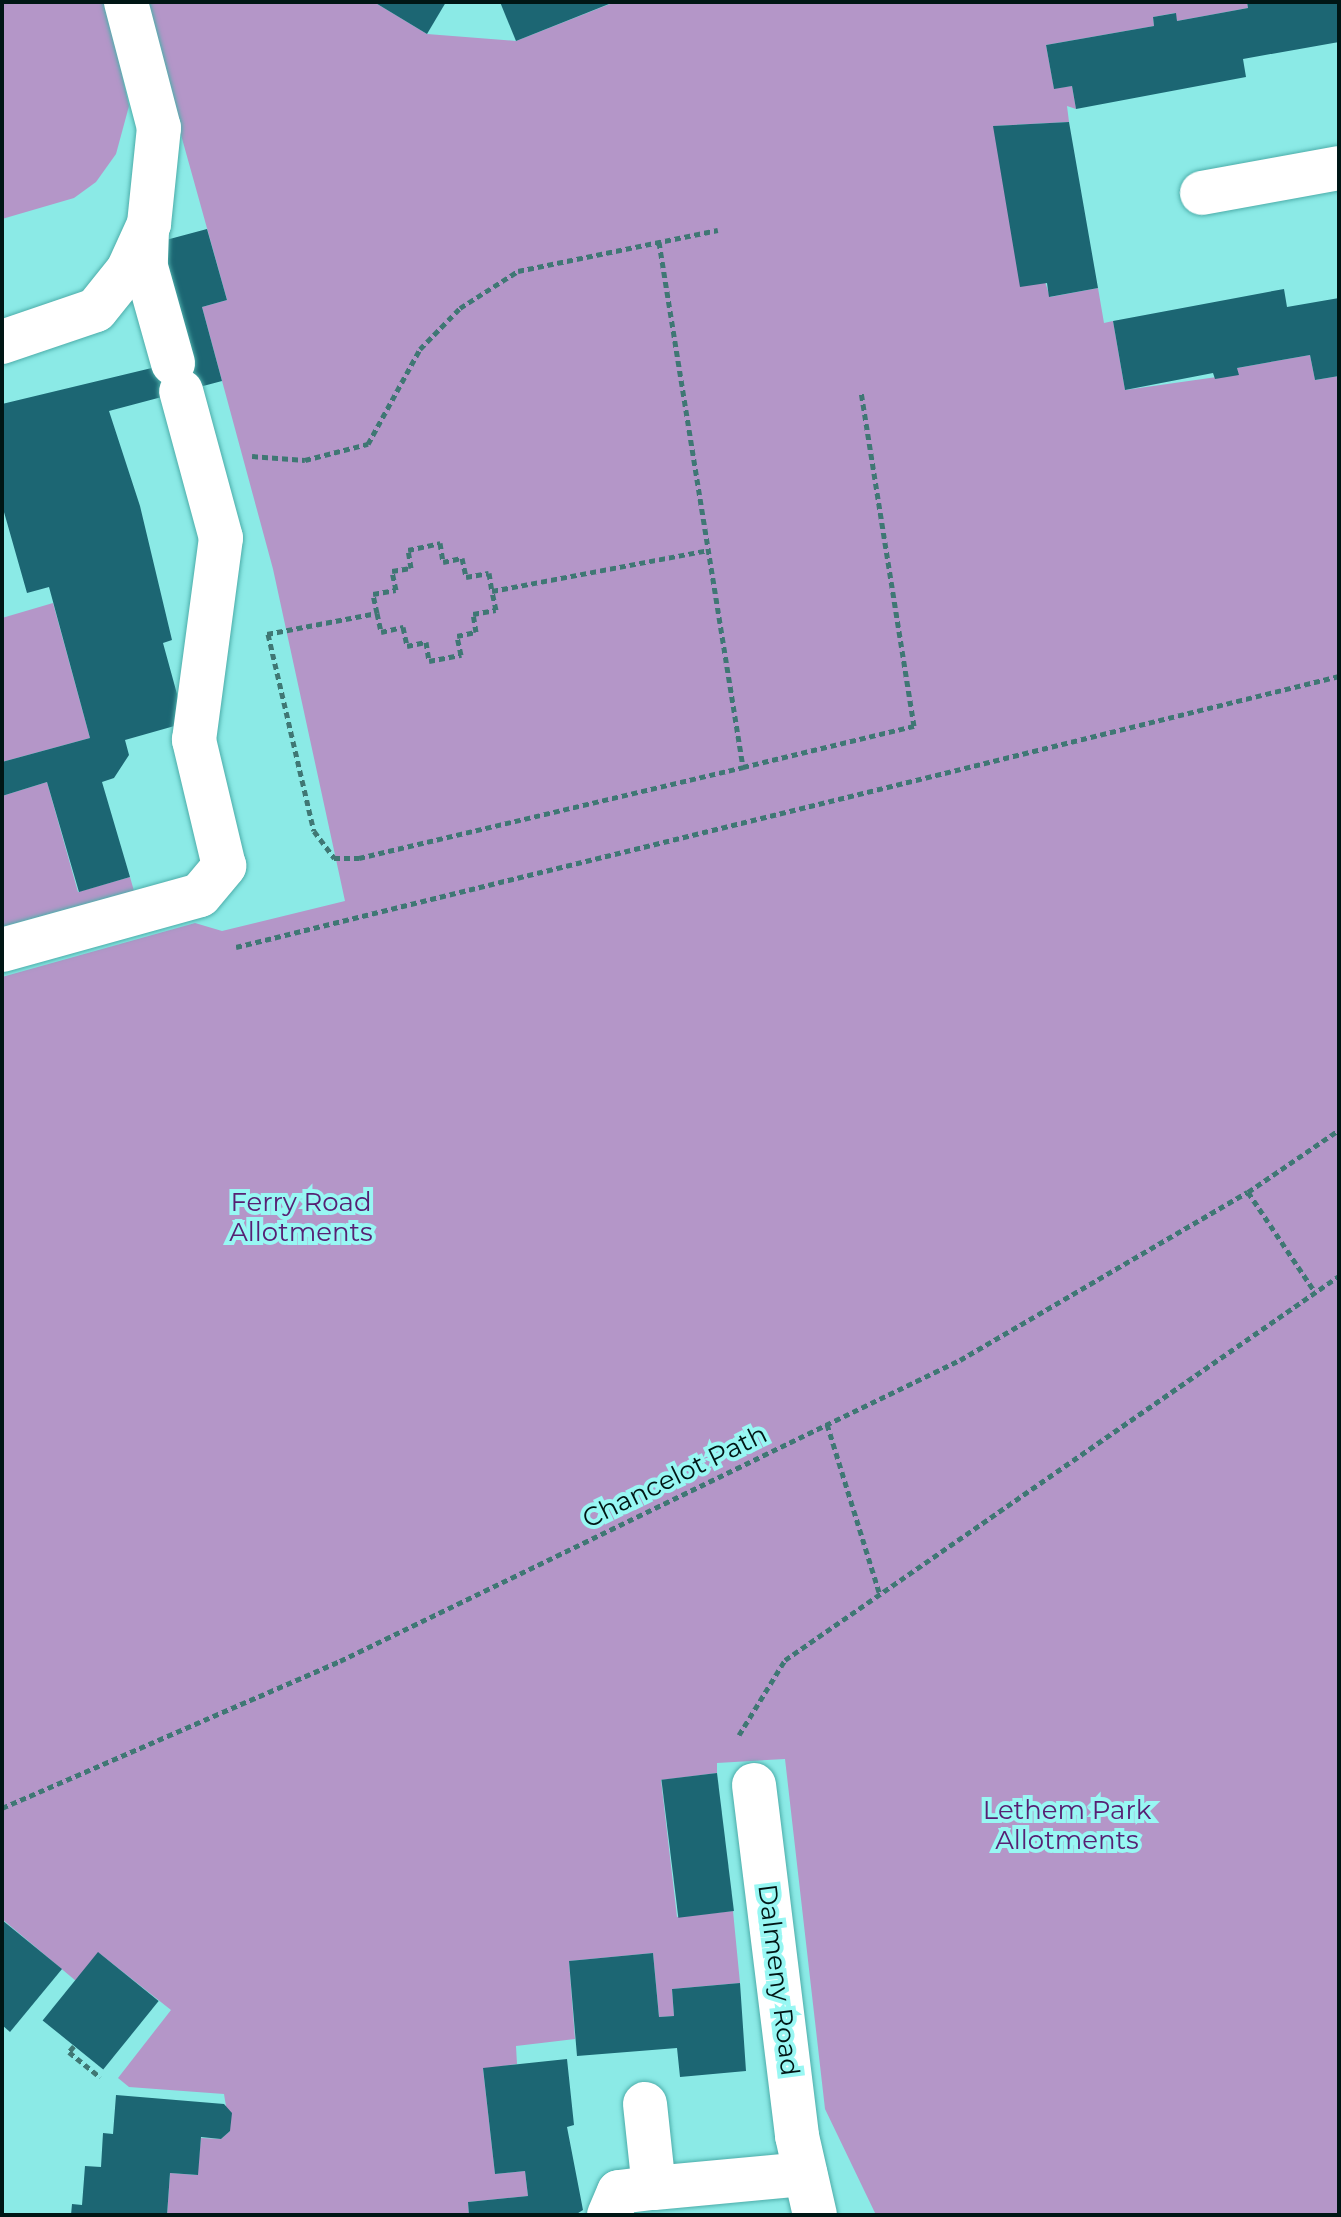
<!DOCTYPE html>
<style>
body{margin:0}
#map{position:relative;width:1341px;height:2217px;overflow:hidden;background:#8beae6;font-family:Montserrat,sans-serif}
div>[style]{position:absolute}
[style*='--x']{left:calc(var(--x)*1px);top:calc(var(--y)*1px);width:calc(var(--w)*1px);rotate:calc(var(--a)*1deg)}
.green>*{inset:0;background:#b496c8}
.building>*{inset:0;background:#1c6673;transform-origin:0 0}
.path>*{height:5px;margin-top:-2.5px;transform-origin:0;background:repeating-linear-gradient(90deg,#3f7774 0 6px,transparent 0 10px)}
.roads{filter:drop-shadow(0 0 2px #4dadaa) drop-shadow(0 0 2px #4dadaa)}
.minor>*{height:44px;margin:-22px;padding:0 22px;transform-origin:22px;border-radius:22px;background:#fff}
span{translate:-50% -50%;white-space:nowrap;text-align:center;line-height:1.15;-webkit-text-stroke:8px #98f7f3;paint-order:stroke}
.park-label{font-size:26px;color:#572073}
.street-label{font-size:26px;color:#001615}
.frame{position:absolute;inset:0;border:4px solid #001615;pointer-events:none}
</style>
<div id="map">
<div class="green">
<i style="clip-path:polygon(2px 2px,106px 2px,129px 106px,116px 154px,96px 182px,74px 198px,2px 219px)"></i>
<i style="clip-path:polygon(144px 2px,374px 2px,427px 34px,516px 41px,615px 2px,1247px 2px,1248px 8px,1177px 21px,1175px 13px,1153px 17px,1154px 26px,1046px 45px,1054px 88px,1072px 86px,1076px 109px,1067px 106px,1069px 122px,994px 126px,1050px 297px,1098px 288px,1104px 323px,1113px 321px,1125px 390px,1238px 374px,1237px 368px,1310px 355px,1315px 380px,1339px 376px,1339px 2215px,876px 2215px,825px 2109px,785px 1759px,717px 1763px,717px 1773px,661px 1780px,677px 1917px,733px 1911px,740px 1983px,672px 1989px,674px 2016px,659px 2017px,653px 1953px,569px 1961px,575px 2039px,516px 2046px,517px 2064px,483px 2069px,495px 2174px,525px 2171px,528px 2196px,468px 2202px,469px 2215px,167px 2215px,170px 2173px,197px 2175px,201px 2138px,221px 2139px,230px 2131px,224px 2094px,129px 2087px,118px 2078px,171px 2010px,99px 1953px,76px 1981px,2px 1919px,2px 977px,195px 923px,222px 931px,345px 901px,273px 569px,202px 307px,227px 300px)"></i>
<i style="clip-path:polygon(53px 603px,90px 738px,2px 762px,2px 618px)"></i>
<i style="clip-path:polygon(47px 782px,78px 892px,130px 877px,134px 891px,2px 927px,2px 796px)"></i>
</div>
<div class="building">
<i style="clip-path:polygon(374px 2px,446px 2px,427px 34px)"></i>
<i style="clip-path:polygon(500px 2px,614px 2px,516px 41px)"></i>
<i style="clip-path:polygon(1247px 2px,1339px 2px,1339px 42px,1243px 59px,1246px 77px,1076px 109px,1072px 86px,1054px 89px,1046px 45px,1154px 26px,1153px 17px,1176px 13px,1177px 21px,1248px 8px)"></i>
<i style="clip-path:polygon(1069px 122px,1098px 288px,1049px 297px,1047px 283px,1020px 287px,993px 126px)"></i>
<i style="clip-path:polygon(207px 229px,227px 300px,202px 307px,222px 381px,109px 411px,140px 506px,172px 640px,163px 643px,185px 723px,125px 740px,129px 755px,114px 778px,102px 782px,130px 877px,79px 892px,47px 782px,2px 796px,2px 762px,90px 738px,49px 587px,27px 593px,2px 505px,2px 404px,185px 360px,151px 244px)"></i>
<i style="clip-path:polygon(1284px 289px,1287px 307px,1339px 298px,1339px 376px,1315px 380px,1310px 355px,1237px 368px,1239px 375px,1215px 379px,1213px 373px,1125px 390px,1113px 321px)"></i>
<i style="left:717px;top:1773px;width:139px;height:56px;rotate:83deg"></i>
<i style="clip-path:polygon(2px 1920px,62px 1969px,10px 2032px,2px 2025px)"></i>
<i style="left:98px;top:1952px;width:78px;height:88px;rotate:39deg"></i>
<i style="clip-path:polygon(653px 1953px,659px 2017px,674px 2016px,672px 1989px,740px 1983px,746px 2071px,680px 2077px,677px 2048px,577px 2056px,569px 1961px)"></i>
<i style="clip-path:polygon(567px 2059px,574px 2125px,567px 2127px,583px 2210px,575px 2215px,469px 2215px,468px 2202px,528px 2196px,525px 2171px,495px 2174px,483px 2068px)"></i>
<i style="clip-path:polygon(116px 2095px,224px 2104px,232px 2113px,230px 2131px,221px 2139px,201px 2137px,198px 2175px,170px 2173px,167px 2215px,71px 2215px,72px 2204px,82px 2205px,85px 2166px,101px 2167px,103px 2133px,113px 2134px)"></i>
</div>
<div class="path">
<i style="--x:659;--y:242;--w:532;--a:80.91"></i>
<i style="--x:743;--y:767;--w:176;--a:-13.5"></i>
<i style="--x:914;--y:726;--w:339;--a:-99"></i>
<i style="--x:252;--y:456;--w:53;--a:4.3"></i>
<i style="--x:305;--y:460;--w:65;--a:-14.3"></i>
<i style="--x:368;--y:444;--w:108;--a:-61.3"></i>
<i style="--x:420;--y:349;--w:57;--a:-45.7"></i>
<i style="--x:460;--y:308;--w:69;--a:-32.5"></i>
<i style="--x:518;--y:271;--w:204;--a:-11.6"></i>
<i style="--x:377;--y:613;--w:19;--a:-102"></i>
<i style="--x:373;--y:594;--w:23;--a:-10"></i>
<i style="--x:396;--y:590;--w:19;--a:-102"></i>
<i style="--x:392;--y:571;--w:19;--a:-9"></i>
<i style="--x:411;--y:568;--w:18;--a:-99"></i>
<i style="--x:408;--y:550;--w:33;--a:-12"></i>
<i style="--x:440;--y:543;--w:19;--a:81"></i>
<i style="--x:443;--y:562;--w:19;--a:-12"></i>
<i style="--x:462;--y:558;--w:19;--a:78"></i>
<i style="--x:466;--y:577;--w:23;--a:-10"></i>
<i style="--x:489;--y:573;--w:18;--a:81"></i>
<i style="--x:267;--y:634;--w:112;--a:-10.8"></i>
<i style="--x:377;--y:613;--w:19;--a:78"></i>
<i style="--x:381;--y:632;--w:23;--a:-13"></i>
<i style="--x:403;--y:627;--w:19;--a:78"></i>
<i style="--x:407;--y:646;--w:19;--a:-12"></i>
<i style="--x:426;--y:642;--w:19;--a:81"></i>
<i style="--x:429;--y:661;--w:33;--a:-11"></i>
<i style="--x:461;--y:655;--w:19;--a:-102"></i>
<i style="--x:457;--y:636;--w:19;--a:-12"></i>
<i style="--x:476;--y:632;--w:18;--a:-99"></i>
<i style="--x:473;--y:614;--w:23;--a:-10"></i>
<i style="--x:496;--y:610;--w:19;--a:-102"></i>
<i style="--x:492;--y:591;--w:220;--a:-10.7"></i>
<i style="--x:268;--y:634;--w:202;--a:76.9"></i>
<i style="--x:314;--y:831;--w:34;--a:53"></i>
<i style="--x:334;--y:858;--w:25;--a:0"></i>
<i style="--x:359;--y:858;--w:395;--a:-13.3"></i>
<i style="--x:236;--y:947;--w:1136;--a:-13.8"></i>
<i style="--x:1248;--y:1192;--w:120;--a:56.2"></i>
<i style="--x:827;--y:1424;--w:176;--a:72.8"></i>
<i style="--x:739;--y:1735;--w:88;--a:-58.5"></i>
<i style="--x:785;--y:1660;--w:674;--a:-34.73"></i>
<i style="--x:2;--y:1808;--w:369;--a:-23.5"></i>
<i style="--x:340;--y:1661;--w:689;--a:-25.9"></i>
<i style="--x:960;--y:1360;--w:333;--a:-30.3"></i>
<i style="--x:1248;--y:1192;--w:110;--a:-34.3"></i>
<i style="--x:74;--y:2046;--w:8;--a:130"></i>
<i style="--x:69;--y:2052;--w:40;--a:39"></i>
</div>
<div class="roads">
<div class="minor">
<i style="--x:1202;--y:193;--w:139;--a:-10.3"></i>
<i style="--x:147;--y:230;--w:37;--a:92"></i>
<i style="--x:146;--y:267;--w:100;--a:74.3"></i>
<i style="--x:2;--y:342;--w:99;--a:-18.8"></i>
<i style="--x:96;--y:310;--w:51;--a:-51.3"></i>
<i style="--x:128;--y:270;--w:51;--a:-65.5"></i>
<i style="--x:149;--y:224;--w:97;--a:-84.1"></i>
<i style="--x:159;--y:128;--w:130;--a:-104.7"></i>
<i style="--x:2;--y:950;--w:205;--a:-15.5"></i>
<i style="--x:200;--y:895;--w:38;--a:-50"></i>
<i style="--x:224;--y:866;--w:130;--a:-103.4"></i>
<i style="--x:194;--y:740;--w:204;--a:-82.4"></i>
<i style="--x:221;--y:538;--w:152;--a:-105.2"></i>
<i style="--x:754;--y:1785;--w:354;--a:83"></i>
<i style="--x:797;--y:2136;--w:81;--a:77.2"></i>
<i style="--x:645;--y:2104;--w:84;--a:83.9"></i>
<i style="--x:654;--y:2188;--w:152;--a:-5.3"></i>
<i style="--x:609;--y:2215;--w:25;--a:-67"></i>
<i style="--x:619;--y:2192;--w:35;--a:-7"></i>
</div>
</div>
<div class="park-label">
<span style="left:301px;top:1218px">Ferry Road<br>Allotments</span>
<span style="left:1067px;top:1826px">Lethem Park<br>Allotments</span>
</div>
<div class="street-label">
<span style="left:675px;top:1477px;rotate:-26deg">Chancelot Path</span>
<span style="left:778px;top:1980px;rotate:83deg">Dalmeny Road</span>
</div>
<div class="frame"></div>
</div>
